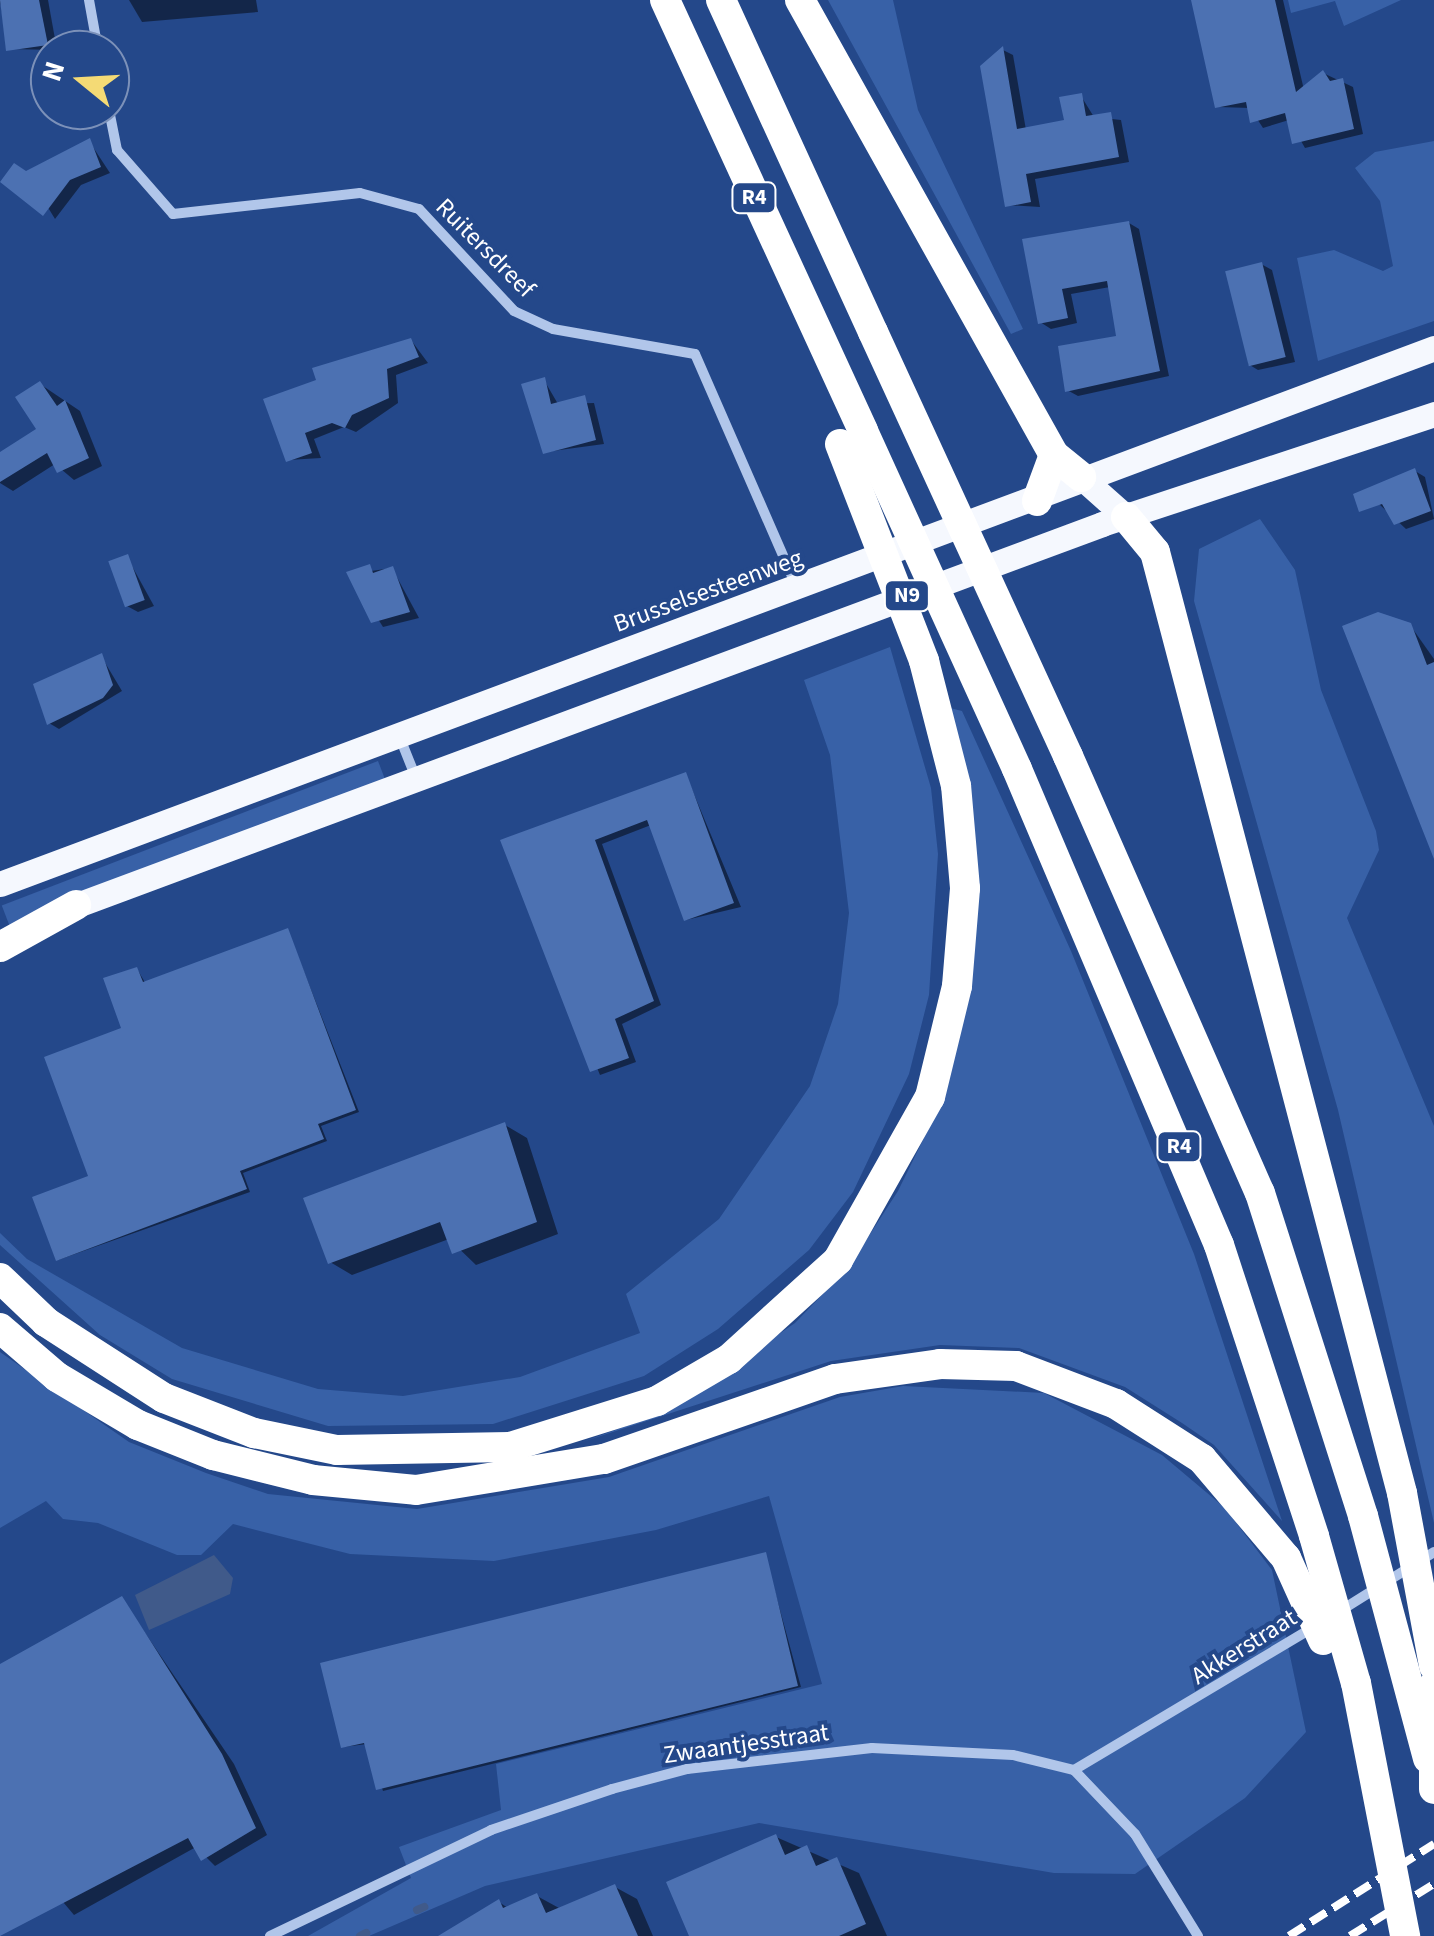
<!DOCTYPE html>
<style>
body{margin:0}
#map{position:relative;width:1434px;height:1936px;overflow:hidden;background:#24488a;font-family:"Source Sans 3",sans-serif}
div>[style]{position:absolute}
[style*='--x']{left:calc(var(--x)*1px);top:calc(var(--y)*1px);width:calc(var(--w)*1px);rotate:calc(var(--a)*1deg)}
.green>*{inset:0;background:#3861a7;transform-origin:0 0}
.water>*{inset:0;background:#405a8a}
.shadow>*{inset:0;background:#0007}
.stream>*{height:8px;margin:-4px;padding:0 4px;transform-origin:4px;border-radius:4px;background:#405a8a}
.building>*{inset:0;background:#4c71b2;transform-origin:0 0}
.minor>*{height:10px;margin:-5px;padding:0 5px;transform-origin:5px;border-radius:5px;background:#b1c6ea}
.primary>*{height:25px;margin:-12.5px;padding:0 12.5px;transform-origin:12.5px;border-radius:12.5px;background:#f5f8fe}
.motorway>*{height:30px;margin:-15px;padding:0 15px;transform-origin:15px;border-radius:15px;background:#fff}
.rail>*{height:8px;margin-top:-4px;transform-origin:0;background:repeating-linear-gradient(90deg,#fff 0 18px,transparent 0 26px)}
.motorway-bridge>*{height:30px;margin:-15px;padding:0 15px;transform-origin:15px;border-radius:15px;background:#fff}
span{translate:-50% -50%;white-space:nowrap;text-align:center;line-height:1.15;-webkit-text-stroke:8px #24488a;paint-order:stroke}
.shield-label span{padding:2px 8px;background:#24488a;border:2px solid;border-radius:8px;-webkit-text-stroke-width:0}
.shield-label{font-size:22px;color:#fff;font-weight:700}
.street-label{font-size:25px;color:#fff}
.north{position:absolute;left:30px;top:30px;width:100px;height:100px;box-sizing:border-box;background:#24488a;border:2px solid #7c91b9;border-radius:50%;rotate:288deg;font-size:28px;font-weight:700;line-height:40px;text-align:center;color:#fff}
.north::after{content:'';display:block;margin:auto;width:35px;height:45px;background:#f4da75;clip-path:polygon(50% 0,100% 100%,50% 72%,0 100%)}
</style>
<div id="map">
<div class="green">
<i style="clip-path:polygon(828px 0,893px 0,918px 110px,1023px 329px,1011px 334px)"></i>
<i style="clip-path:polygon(1288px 0,1401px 0,1344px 26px,1335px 1px,1291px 13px)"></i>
<i style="clip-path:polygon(1434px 141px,1434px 321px,1318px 361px,1297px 258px,1334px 250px,1383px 271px,1393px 266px,1380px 201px,1355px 168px,1375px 152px)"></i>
<i style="clip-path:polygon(1260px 519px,1295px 570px,1321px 690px,1376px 831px,1379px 850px,1347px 918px,1434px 1126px,1434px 1523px,1338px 1110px,1194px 601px,1199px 549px)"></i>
<i style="clip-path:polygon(890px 647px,931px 788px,938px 854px,929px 995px,909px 1074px,853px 1192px,809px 1250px,718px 1329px,644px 1376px,493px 1424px,328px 1426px,172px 1379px,100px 1335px,0 1245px,0 1233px,27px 1259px,182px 1348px,318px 1389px,403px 1396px,520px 1377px,640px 1333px,626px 1294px,719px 1219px,810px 1086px,838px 1004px,849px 913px,830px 755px,804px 680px)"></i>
<i style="clip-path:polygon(950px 708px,962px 711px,1071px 951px,1194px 1254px,1282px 1521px,1214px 1445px,1182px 1423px,1125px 1387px,1019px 1348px,940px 1345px,831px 1361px,582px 1442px,663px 1413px,795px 1323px,848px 1268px,898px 1191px,942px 1101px,970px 988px)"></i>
<i style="left:378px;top:761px;width:22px;height:403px;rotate:69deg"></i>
<i style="clip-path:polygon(0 1352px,129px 1442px,206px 1473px,268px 1494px,417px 1509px,609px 1477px,840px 1397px,903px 1386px,1044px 1393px,1162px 1455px,1225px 1508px,1272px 1570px,1306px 1732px,1245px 1798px,1135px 1874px,1054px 1873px,759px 1823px,485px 1886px,369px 1936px,308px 1936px,411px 1878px,399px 1847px,501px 1810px,496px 1764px,822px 1684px,769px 1496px,656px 1530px,494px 1561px,350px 1554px,233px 1524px,201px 1555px,177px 1555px,98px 1523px,63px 1519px,46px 1501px,0 1528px)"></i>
</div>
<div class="water">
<i style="clip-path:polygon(214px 1555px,233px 1578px,230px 1594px,149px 1630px,135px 1595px)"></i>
</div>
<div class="shadow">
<i style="clip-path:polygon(0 0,48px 0,57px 50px,8px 49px)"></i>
<i style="clip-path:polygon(129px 0,256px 0,258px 12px,142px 22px)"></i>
<i style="clip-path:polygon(1196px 0,1283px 0,1304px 90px,1323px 73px,1353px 87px,1363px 134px,1305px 148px,1289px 120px,1263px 128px,1250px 108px,1218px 107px)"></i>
<i style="clip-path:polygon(1003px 50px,1013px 55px,1026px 130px,1066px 122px,1081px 96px,1094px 117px,1121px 120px,1129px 162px,1035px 179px,1040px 207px,1008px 205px)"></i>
<i style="clip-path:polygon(89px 141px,110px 173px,81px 185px,55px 219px,27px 173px)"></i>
<i style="clip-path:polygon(1129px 223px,1139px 229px,1169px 376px,1078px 396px,1067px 390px,1119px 338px,1110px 287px,1071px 294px,1077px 323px,1051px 329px,1040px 322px,1025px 241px)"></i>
<i style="clip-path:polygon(1261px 264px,1272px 270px,1295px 362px,1258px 370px,1248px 364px)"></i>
<i style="clip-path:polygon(411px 340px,428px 363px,396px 375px,398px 403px,356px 432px,344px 427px,314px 439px,321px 458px,288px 460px,319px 381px)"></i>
<i style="clip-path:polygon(544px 380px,558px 404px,594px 403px,604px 444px,545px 452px)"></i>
<i style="clip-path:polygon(40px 384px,80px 411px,102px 466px,74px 480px,55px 464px,13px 491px,0 483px,0 455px,40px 430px)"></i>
<i style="clip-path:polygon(1415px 471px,1425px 477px,1434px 519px,1406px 529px,1366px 492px)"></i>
<i style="clip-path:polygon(127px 557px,154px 606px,138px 612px,127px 606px)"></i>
<i style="clip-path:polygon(392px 568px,419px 618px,383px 627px,350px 574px)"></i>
<i style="clip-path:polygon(1410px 625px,1434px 659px,1434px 856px)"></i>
<i style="clip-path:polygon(101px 656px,122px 691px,59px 729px,49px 723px)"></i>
<i style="clip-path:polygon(686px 775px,741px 907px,686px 920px,651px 825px,602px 844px,661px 1005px,622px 1024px,636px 1062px,600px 1075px,504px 842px)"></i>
<i style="clip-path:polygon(288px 931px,359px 1112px,321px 1126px,327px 1141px,243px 1173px,250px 1192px,58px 1260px,92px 1177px,137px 969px,146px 984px)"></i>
<i style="clip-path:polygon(505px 1125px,527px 1138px,558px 1234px,476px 1265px,449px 1239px,352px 1275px,330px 1262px)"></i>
<i style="clip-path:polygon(765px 1555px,801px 1687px,383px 1791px,367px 1744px,343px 1747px)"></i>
<i style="clip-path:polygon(122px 1599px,234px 1764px,267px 1835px,215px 1866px,196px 1847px,74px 1915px,47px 1883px,0 1908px,0 1666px)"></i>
<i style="clip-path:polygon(776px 1837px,859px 1873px,887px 1936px,692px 1936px)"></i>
<i style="clip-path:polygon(615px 1887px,637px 1899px,653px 1936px,443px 1936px,499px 1902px,508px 1908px,537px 1896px,559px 1908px)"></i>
</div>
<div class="stream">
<i style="--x:417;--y:1910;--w:8;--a:-23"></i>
<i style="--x:360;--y:1936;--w:7;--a:-27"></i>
</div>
<div class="building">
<i style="clip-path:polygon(0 0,39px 0,48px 45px,6px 51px)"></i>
<i style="clip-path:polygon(1191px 0,1275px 0,1296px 92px,1323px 70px,1330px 81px,1343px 78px,1354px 129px,1292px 144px,1285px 113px,1250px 123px,1246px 102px,1215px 108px)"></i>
<i style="clip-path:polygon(1003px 46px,1017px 129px,1064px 120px,1059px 97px,1082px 93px,1086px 116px,1111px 112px,1119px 157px,1026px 174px,1031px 202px,1005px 207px,980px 66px)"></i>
<i style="clip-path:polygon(90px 138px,101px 167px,70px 180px,43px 216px,0 182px,14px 163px,26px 171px)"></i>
<i style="clip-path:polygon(1129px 221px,1160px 371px,1065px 392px,1058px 346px,1116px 336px,1107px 281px,1062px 289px,1068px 318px,1038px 324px,1022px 239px)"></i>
<i style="left:1262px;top:262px;width:98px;height:38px;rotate:76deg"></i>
<i style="clip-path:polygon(411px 338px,419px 357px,387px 369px,389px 398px,352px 415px,345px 428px,332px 423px,305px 433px,312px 453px,286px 462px,263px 399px,316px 380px,312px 368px)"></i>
<i style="clip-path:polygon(545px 377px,551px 404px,585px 395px,596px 440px,543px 454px,521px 384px)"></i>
<i style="clip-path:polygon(40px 381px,57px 406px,65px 400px,89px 458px,57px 473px,47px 453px,0 482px,0 452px,36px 429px,15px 397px)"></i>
<i style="clip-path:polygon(1415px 468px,1431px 511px,1394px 525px,1382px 504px,1359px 512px,1353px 494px)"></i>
<i style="left:128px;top:554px;width:49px;height:21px;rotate:70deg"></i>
<i style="clip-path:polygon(370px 564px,373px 573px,393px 566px,410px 612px,371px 623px,346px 572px)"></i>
<i style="clip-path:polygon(1378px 612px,1411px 623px,1427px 665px,1434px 662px,1434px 859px,1342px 626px)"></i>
<i style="clip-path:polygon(102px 653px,113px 685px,103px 698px,47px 725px,33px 684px)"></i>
<i style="clip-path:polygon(686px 772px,734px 903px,684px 921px,647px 820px,595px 840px,654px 1001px,615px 1019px,629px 1058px,590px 1072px,500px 840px)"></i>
<i style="clip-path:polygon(288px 928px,356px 1110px,318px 1124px,324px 1139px,240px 1171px,247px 1189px,56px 1261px,32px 1197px,88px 1176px,44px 1057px,121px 1028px,103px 978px,137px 967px,143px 982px)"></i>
<i style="clip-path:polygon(505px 1122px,537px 1222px,452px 1254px,440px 1222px,328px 1264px,303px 1198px)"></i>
<i style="clip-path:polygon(766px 1552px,798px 1686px,376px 1790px,364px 1743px,341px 1748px,320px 1663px)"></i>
<i style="clip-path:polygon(122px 1596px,222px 1754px,256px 1828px,201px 1861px,188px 1838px,0 1936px,0 1664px)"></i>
<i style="clip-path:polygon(776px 1834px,785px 1855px,807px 1845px,816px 1866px,837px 1857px,866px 1924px,839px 1936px,689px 1936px,666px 1882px)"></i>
<i style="clip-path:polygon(615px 1884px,638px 1936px,438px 1936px,499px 1899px,503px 1908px,537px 1893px,546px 1913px)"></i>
</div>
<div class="minor">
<i style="--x:89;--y:0;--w:51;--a:79.8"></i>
<i style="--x:109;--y:110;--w:41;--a:78.7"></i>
<i style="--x:117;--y:150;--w:85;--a:48.8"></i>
<i style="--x:173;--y:214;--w:188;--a:-6.4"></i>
<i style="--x:360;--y:193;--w:61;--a:15.2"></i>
<i style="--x:419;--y:209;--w:139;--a:47"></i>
<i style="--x:514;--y:311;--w:43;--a:24.8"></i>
<i style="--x:553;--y:329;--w:144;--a:10"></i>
<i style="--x:695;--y:354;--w:252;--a:66.4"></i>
<i style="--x:400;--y:738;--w:43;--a:68.2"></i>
<i style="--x:1340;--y:1611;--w:111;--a:-32.1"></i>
<i style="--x:1074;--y:1770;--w:277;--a:-30.8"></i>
<i style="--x:270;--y:1936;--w:245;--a:-25.6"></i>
<i style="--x:491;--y:1830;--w:128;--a:-18.7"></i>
<i style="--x:612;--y:1789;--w:78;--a:-14.9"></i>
<i style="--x:687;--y:1769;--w:186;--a:-6.5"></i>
<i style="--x:872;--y:1748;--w:141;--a:2.8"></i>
<i style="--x:1013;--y:1755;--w:63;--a:13.8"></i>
<i style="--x:1074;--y:1770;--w:88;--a:46.4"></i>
<i style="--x:1135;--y:1834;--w:120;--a:58.3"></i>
</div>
<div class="primary">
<i style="--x:1081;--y:477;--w:60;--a:41.6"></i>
<i style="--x:0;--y:884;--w:1531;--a:-20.49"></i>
<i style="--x:61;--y:911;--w:1111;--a:-20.39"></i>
<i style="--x:1102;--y:524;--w:350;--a:-18.3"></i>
</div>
<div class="motorway">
<i style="--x:665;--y:0;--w:474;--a:65.3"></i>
<i style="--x:721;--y:0;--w:365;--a:65.4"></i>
<i style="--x:800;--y:0;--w:521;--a:60.83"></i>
<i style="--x:1054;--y:455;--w:35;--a:39"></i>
<i style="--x:1037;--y:501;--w:49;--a:-69.7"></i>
<i style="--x:1126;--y:517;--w:45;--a:50.4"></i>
<i style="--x:1155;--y:552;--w:973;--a:75.29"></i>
<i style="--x:1068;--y:756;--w:477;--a:66.3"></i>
<i style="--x:1260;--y:1193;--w:339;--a:72.3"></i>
<i style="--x:1017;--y:769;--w:517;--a:67.01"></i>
<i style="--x:1219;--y:1245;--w:306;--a:71.9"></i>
<i style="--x:0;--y:947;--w:87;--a:-28.9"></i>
<i style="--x:0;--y:1278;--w:64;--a:43.7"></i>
<i style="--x:46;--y:1322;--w:140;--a:32.8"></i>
<i style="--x:164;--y:1398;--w:97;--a:21.3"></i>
<i style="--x:254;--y:1433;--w:85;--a:11.6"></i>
<i style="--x:337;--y:1450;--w:173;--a:-1"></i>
<i style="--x:510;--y:1447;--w:154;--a:-17.4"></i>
<i style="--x:657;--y:1401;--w:83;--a:-30.3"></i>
<i style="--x:729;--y:1359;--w:147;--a:-42.2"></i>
<i style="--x:838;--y:1260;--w:187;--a:-60.6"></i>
<i style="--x:930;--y:1097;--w:114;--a:-76.3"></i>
<i style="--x:957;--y:986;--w:98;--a:-85.3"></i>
<i style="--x:965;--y:888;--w:102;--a:-95"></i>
<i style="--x:0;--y:1328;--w:75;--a:40.7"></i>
<i style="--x:57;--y:1377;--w:94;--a:30.7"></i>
<i style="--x:138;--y:1425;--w:81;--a:21.8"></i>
<i style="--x:213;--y:1455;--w:103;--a:14"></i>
<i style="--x:313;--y:1480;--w:103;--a:5.5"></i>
<i style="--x:416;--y:1490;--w:191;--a:-9.4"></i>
<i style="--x:604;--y:1459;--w:244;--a:-19.1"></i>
<i style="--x:835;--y:1379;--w:106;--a:-8.1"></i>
<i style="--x:940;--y:1364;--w:76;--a:1.5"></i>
<i style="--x:1016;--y:1366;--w:107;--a:20.8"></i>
<i style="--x:1116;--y:1404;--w:102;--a:32.6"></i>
<i style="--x:1202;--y:1459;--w:130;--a:49.7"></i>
<i style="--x:1434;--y:1685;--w:104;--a:90"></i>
</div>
<div class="rail">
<i style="--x:1289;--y:1936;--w:172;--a:-32.4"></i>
<i style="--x:1350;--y:1936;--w:99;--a:-31.8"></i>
</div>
<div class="motorway-bridge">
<i style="--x:873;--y:332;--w:467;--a:65.3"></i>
<i style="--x:863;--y:431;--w:371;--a:65.5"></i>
<i style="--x:840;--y:444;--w:233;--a:68.8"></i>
<i style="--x:924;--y:661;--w:129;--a:75.6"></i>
<i style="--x:1402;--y:1493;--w:176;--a:79.5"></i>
<i style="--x:1363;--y:1516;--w:251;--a:75"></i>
<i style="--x:1314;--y:1536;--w:153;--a:74.1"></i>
<i style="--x:1356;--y:1683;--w:258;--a:79"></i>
<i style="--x:1286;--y:1558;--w:90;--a:65.7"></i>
</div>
<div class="shield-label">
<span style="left:754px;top:198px">R4</span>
<span style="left:907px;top:596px">N9</span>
<span style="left:1179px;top:1147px">R4</span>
</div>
<div class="street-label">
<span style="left:485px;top:248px;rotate:45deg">Ruitersdreef</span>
<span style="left:708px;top:591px;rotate:-20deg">Brusselsesteenweg</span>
<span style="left:1244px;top:1647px;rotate:-32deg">Akkerstraat</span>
<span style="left:746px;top:1744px;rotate:-8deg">Zwaantjesstraat</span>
</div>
<div class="north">N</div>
</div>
